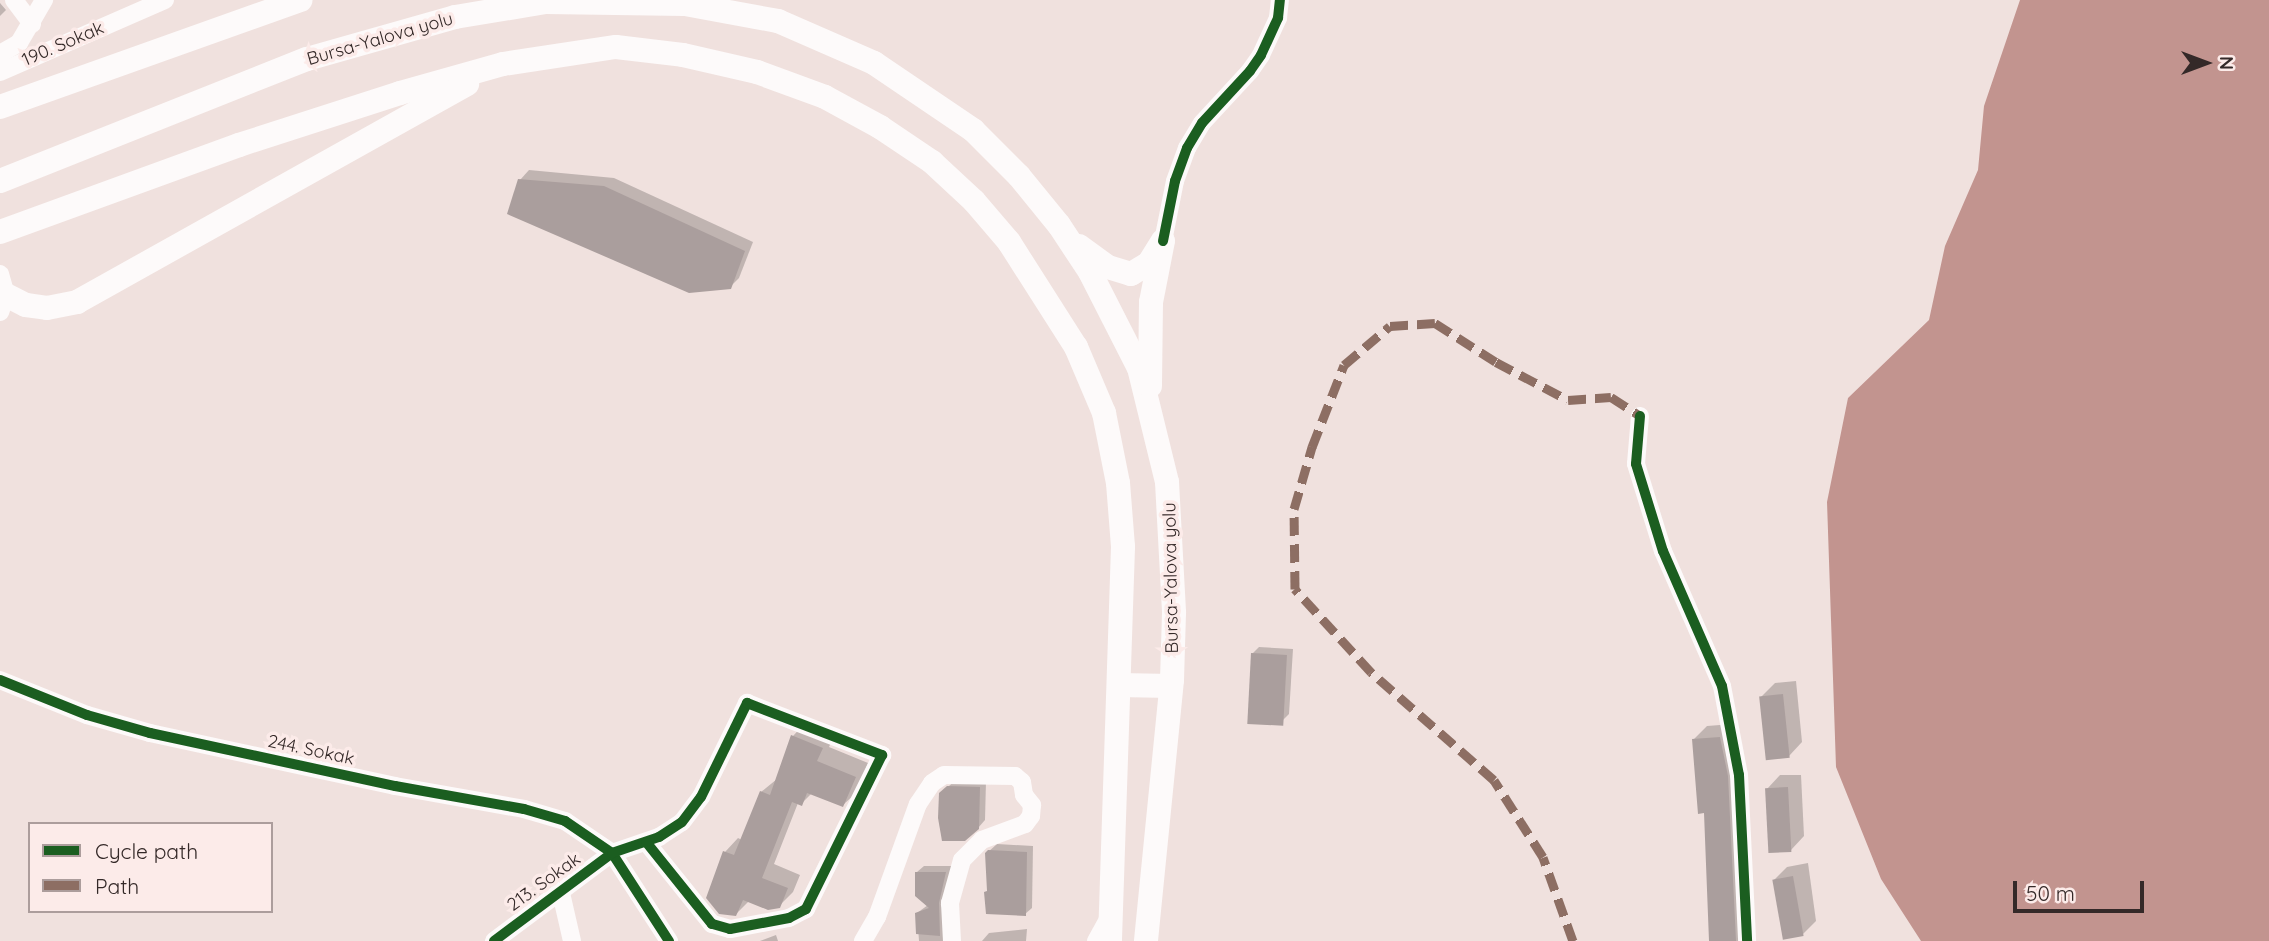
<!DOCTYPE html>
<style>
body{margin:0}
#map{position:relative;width:2269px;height:941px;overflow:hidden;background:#f0e1de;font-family:Quicksand,sans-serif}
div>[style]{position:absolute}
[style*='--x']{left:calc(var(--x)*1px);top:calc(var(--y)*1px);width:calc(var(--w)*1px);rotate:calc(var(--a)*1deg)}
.water>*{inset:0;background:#c2948f}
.shadow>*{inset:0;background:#0003}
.building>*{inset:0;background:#aa9e9d;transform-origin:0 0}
.minor>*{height:18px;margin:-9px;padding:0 9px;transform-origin:9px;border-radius:9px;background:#fdfafa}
.highway>*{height:24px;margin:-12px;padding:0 12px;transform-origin:12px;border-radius:12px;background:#fdfafa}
.quiet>*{height:9px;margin-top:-4.5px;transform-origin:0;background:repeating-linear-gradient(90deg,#8d6e63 0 18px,transparent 0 27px)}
.cycleway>*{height:10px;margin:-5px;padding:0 5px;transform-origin:5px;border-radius:5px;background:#1b5e20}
span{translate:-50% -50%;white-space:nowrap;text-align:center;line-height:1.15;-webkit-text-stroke:7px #fcebe9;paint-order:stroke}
.street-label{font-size:18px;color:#342928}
.legend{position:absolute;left:28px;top:822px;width:245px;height:91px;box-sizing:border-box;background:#fcebe9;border:2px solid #ac9d9c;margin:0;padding:9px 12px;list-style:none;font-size:21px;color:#342928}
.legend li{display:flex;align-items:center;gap:14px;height:35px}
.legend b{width:35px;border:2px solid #ac9d9c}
.north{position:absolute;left:2171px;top:28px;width:70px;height:70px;-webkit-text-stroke:5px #fcebe9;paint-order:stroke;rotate:90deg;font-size:19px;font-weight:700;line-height:28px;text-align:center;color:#342928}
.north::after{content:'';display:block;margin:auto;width:24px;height:32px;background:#342928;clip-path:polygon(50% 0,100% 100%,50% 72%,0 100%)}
.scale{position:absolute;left:2013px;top:881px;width:131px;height:32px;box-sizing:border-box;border:4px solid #342928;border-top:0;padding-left:9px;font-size:21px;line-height:24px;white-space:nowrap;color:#342928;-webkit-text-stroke:5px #fcebe9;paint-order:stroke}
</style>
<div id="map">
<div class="water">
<i style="clip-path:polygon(2020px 0,2269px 0,2269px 941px,1921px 941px,1881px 879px,1836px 767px,1827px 502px,1848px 398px,1929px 320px,1945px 246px,1978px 170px,1984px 106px)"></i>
</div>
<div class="shadow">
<i style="clip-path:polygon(0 3px,6px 10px,0 16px)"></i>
<i style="clip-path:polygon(529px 170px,614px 178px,753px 242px,739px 278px,730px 287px,520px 180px)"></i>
<i style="clip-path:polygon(1259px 647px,1293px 649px,1289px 714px,1282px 721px,1252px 654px)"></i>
<i style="clip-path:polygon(1796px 681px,1802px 742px,1789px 756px,1761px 697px,1775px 683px)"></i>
<i style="clip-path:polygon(806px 722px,835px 734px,829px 747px,868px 763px,857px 792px,843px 805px,812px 793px,801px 804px,798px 803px,774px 864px,800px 875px,793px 892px,779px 906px,749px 901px,735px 915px,720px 912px,725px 852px,738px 838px,742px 840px,761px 792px,777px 779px,793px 736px)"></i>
<i style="clip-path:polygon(1733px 724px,1753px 941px,1711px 941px,1706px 811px,1693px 740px,1707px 726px)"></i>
<i style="clip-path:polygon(1780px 775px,1801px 775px,1804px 836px,1791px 850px,1767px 789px)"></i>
<i style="clip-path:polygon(956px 780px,986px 781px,985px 820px,978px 828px,942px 792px)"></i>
<i style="clip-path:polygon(997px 844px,1033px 846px,1032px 908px,1025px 914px,989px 889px,987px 853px)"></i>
<i style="clip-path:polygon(1808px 863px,1816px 921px,1803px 934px,1774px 880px,1787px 867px)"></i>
<i style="clip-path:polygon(924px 866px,952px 866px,946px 941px,919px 941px,917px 913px,928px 905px,917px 872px)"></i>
<i style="clip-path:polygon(1027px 929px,1026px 941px,982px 941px,989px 933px)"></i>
<i style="clip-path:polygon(776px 935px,778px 941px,760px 941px)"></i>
</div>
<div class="building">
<i style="clip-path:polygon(518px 179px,604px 186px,745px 251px,731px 289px,689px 293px,507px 214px)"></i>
<i style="left:1251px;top:653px;width:36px;height:71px;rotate:3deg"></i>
<i style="left:1783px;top:694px;width:64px;height:24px;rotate:84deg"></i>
<i style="clip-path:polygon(791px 735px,823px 748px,817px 761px,856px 777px,843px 807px,807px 793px,802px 806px,792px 802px,762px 878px,788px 888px,780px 908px,768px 910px,743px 900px,736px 916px,719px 914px,706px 898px,723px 851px,734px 855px,760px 791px,770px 795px)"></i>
<i style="clip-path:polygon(1720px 737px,1728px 776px,1736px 941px,1709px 941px,1704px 813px,1698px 814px,1692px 739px)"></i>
<i style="clip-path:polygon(947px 786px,980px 787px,979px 829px,965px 841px,942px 841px,938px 818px,939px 793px)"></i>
<i style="left:1788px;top:787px;width:65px;height:23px;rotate:87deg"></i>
<i style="clip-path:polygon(988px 850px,1027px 852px,1026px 916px,986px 914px,984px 892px,987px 891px,985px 853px)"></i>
<i style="clip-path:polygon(915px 872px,946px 872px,939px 903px,940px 936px,916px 934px,915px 913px,929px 908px,915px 896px)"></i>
<i style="left:1793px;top:876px;width:61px;height:21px;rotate:80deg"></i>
</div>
<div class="minor">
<i style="--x:14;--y:0;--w:30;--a:53"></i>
<i style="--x:0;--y:54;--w:22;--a:-30"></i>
<i style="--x:19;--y:43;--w:50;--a:-59.8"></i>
<i style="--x:0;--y:72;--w:180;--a:-23.6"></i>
<i style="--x:1163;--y:241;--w:61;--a:-78.7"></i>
<i style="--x:1175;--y:181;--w:35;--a:-70"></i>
<i style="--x:1187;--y:148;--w:29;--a:-59"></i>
<i style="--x:1202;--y:123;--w:71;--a:-47.3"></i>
<i style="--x:1250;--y:71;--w:19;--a:-55"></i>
<i style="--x:1261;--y:55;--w:41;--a:-65.3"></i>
<i style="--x:1278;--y:18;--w:18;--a:-84"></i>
<i style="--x:0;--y:274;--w:22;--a:74"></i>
<i style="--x:6;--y:295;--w:18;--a:109"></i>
<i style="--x:1640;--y:416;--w:48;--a:94.8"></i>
<i style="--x:1636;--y:464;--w:91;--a:72.8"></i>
<i style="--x:1663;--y:551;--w:147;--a:66.4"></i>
<i style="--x:1722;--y:686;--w:91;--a:79.2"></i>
<i style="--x:1739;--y:775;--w:166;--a:87.2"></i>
<i style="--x:0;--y:680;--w:94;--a:21.9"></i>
<i style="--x:87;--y:715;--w:66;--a:15.9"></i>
<i style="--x:150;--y:733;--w:251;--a:12.2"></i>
<i style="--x:395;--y:786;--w:131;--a:10.1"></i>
<i style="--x:524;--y:809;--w:43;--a:16.3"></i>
<i style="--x:565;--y:821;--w:57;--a:34.2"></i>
<i style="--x:612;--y:853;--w:105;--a:57.1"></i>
<i style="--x:561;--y:893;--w:49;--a:77.1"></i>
<i style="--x:494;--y:941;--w:147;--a:-36.7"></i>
<i style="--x:612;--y:853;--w:50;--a:-18.8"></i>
<i style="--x:659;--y:837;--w:27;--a:-33"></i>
<i style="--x:682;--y:822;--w:31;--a:-53"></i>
<i style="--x:701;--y:797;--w:105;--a:-63.9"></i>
<i style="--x:747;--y:703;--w:145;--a:21.1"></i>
<i style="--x:882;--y:755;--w:172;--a:116.3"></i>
<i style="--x:806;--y:909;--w:19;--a:152"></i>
<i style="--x:789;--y:918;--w:60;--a:169.4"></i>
<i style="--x:730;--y:929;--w:19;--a:-164"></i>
<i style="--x:712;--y:924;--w:105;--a:-128.8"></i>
<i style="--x:863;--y:941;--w:28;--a:-60"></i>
<i style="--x:877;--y:917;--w:120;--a:-70.1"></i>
<i style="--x:918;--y:804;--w:25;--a:-56"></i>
<i style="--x:932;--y:783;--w:14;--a:-34"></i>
<i style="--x:944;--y:775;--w:71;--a:0.8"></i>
<i style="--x:1015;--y:776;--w:9;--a:41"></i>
<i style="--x:1022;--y:782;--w:13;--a:81"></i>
<i style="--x:1024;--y:795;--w:13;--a:51"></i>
<i style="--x:1032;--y:805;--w:11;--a:95"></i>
<i style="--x:1031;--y:816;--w:10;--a:127"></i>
<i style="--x:1025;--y:824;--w:46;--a:159.6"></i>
<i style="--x:982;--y:840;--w:28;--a:135"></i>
<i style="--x:962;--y:860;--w:45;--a:105.6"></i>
<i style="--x:950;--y:903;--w:38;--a:87"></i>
<i style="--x:1096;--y:941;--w:29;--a:-61"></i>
</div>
<div class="highway">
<i style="--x:0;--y:107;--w:319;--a:-19.6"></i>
<i style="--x:0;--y:181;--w:330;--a:-21.7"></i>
<i style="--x:307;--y:59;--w:154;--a:-15.8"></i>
<i style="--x:455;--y:17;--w:92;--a:-9.4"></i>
<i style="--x:546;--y:2;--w:139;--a:0.8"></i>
<i style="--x:685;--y:4;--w:95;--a:10.4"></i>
<i style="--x:778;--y:21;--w:105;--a:23.6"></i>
<i style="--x:874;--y:63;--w:120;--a:34.1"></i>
<i style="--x:973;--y:130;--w:65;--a:45"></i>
<i style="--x:1019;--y:176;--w:63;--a:50.8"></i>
<i style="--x:1059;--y:225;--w:56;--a:56.6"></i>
<i style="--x:1090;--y:272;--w:108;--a:63"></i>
<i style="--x:1139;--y:368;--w:117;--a:76.2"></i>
<i style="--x:1167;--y:482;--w:131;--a:86.9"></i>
<i style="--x:1174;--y:613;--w:67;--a:91.7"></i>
<i style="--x:1172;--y:680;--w:262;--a:95.7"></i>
<i style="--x:0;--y:232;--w:254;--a:-20"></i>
<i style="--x:239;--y:145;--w:169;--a:-17.9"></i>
<i style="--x:400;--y:93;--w:107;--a:-15.7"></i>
<i style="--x:503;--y:64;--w:114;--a:-8.6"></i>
<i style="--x:616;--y:47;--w:67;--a:6.8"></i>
<i style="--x:683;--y:55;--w:76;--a:12.9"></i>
<i style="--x:757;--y:72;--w:72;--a:20.2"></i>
<i style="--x:825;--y:97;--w:63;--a:28.6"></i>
<i style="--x:880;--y:127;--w:63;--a:33.9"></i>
<i style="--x:932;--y:162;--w:57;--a:42.9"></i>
<i style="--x:974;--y:201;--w:54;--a:49.5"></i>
<i style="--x:1009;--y:242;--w:125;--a:57.5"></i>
<i style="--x:1076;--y:347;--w:72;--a:67"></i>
<i style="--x:1104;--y:413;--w:71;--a:78.7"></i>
<i style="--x:1118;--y:483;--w:64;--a:85.5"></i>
<i style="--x:1123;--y:547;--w:394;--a:91.9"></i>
<i style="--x:1079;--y:246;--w:36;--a:36"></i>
<i style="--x:1108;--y:267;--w:24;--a:17"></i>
<i style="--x:1131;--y:274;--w:21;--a:-31"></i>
<i style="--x:1149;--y:263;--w:26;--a:-58"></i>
<i style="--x:1163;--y:241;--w:62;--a:101.1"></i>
<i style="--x:1151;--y:302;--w:84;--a:90.7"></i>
<i style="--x:6;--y:295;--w:22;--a:27"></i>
<i style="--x:26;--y:305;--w:21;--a:8"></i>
<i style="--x:47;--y:308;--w:31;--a:-11"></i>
<i style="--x:77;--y:302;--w:447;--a:-29.2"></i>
<i style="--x:1119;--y:685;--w:52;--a:1.1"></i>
</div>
<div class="quiet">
<i style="--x:1573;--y:941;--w:89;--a:-109.7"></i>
<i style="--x:1543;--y:857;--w:91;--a:-122.5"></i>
<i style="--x:1494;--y:780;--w:164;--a:-138.7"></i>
<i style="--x:1371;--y:672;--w:113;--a:-132.5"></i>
<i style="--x:1295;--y:589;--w:80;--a:-90.7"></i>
<i style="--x:1294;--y:509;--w:65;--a:-73.8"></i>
<i style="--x:1312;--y:447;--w:88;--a:-68.7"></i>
<i style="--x:1344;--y:365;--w:60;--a:-40.3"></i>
<i style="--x:1390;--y:326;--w:45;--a:-3.8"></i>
<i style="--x:1435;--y:323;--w:72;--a:32.6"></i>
<i style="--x:1496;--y:362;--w:81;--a:27.8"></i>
<i style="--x:1568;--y:400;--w:43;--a:-4"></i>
<i style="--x:1611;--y:397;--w:35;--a:33"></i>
</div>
<div class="cycleway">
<i style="--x:1163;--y:241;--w:61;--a:-78.7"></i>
<i style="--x:1175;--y:181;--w:35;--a:-70"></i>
<i style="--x:1187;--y:148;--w:29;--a:-59"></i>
<i style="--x:1202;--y:123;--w:71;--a:-47.3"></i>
<i style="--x:1250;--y:71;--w:19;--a:-55"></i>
<i style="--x:1261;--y:55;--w:41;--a:-65.3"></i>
<i style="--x:1278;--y:18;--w:18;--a:-84"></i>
<i style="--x:1640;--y:416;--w:48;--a:94.8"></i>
<i style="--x:1636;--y:464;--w:91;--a:72.8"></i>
<i style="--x:1663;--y:551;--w:147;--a:66.4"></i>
<i style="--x:1722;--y:686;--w:91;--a:79.2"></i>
<i style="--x:1739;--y:775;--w:166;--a:87.2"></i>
<i style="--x:0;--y:680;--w:94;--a:21.9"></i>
<i style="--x:87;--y:715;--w:66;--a:15.9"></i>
<i style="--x:150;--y:733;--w:251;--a:12.2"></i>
<i style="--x:395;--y:786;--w:131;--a:10.1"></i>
<i style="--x:524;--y:809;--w:43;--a:16.3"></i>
<i style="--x:565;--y:821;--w:57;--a:34.2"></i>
<i style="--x:612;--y:853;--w:105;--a:57.1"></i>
<i style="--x:494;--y:941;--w:147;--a:-36.7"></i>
<i style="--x:612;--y:853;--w:50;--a:-18.8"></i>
<i style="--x:659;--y:837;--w:27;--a:-33"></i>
<i style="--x:682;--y:822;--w:31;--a:-53"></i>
<i style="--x:701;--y:797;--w:105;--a:-63.9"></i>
<i style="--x:747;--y:703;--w:145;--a:21.1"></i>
<i style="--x:882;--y:755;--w:172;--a:116.3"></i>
<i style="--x:806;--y:909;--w:19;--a:152"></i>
<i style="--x:789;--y:918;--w:60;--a:169.4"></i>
<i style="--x:730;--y:929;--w:19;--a:-164"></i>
<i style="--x:712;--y:924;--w:105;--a:-128.8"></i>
</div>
<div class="street-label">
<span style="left:380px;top:39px;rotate:-16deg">Bursa-Yalova yolu</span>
<span style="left:63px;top:44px;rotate:-23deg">190. Sokak</span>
<span style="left:1171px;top:578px;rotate:-91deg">Bursa-Yalova yolu</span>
<span style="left:311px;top:750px;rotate:12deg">244. Sokak</span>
<span style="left:544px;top:882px;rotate:-36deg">213. Sokak</span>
</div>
<ul class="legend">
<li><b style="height:9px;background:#1b5e20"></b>Cycle path</li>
<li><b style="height:9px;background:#8d6e63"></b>Path</li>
</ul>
<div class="north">N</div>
<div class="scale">50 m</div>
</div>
